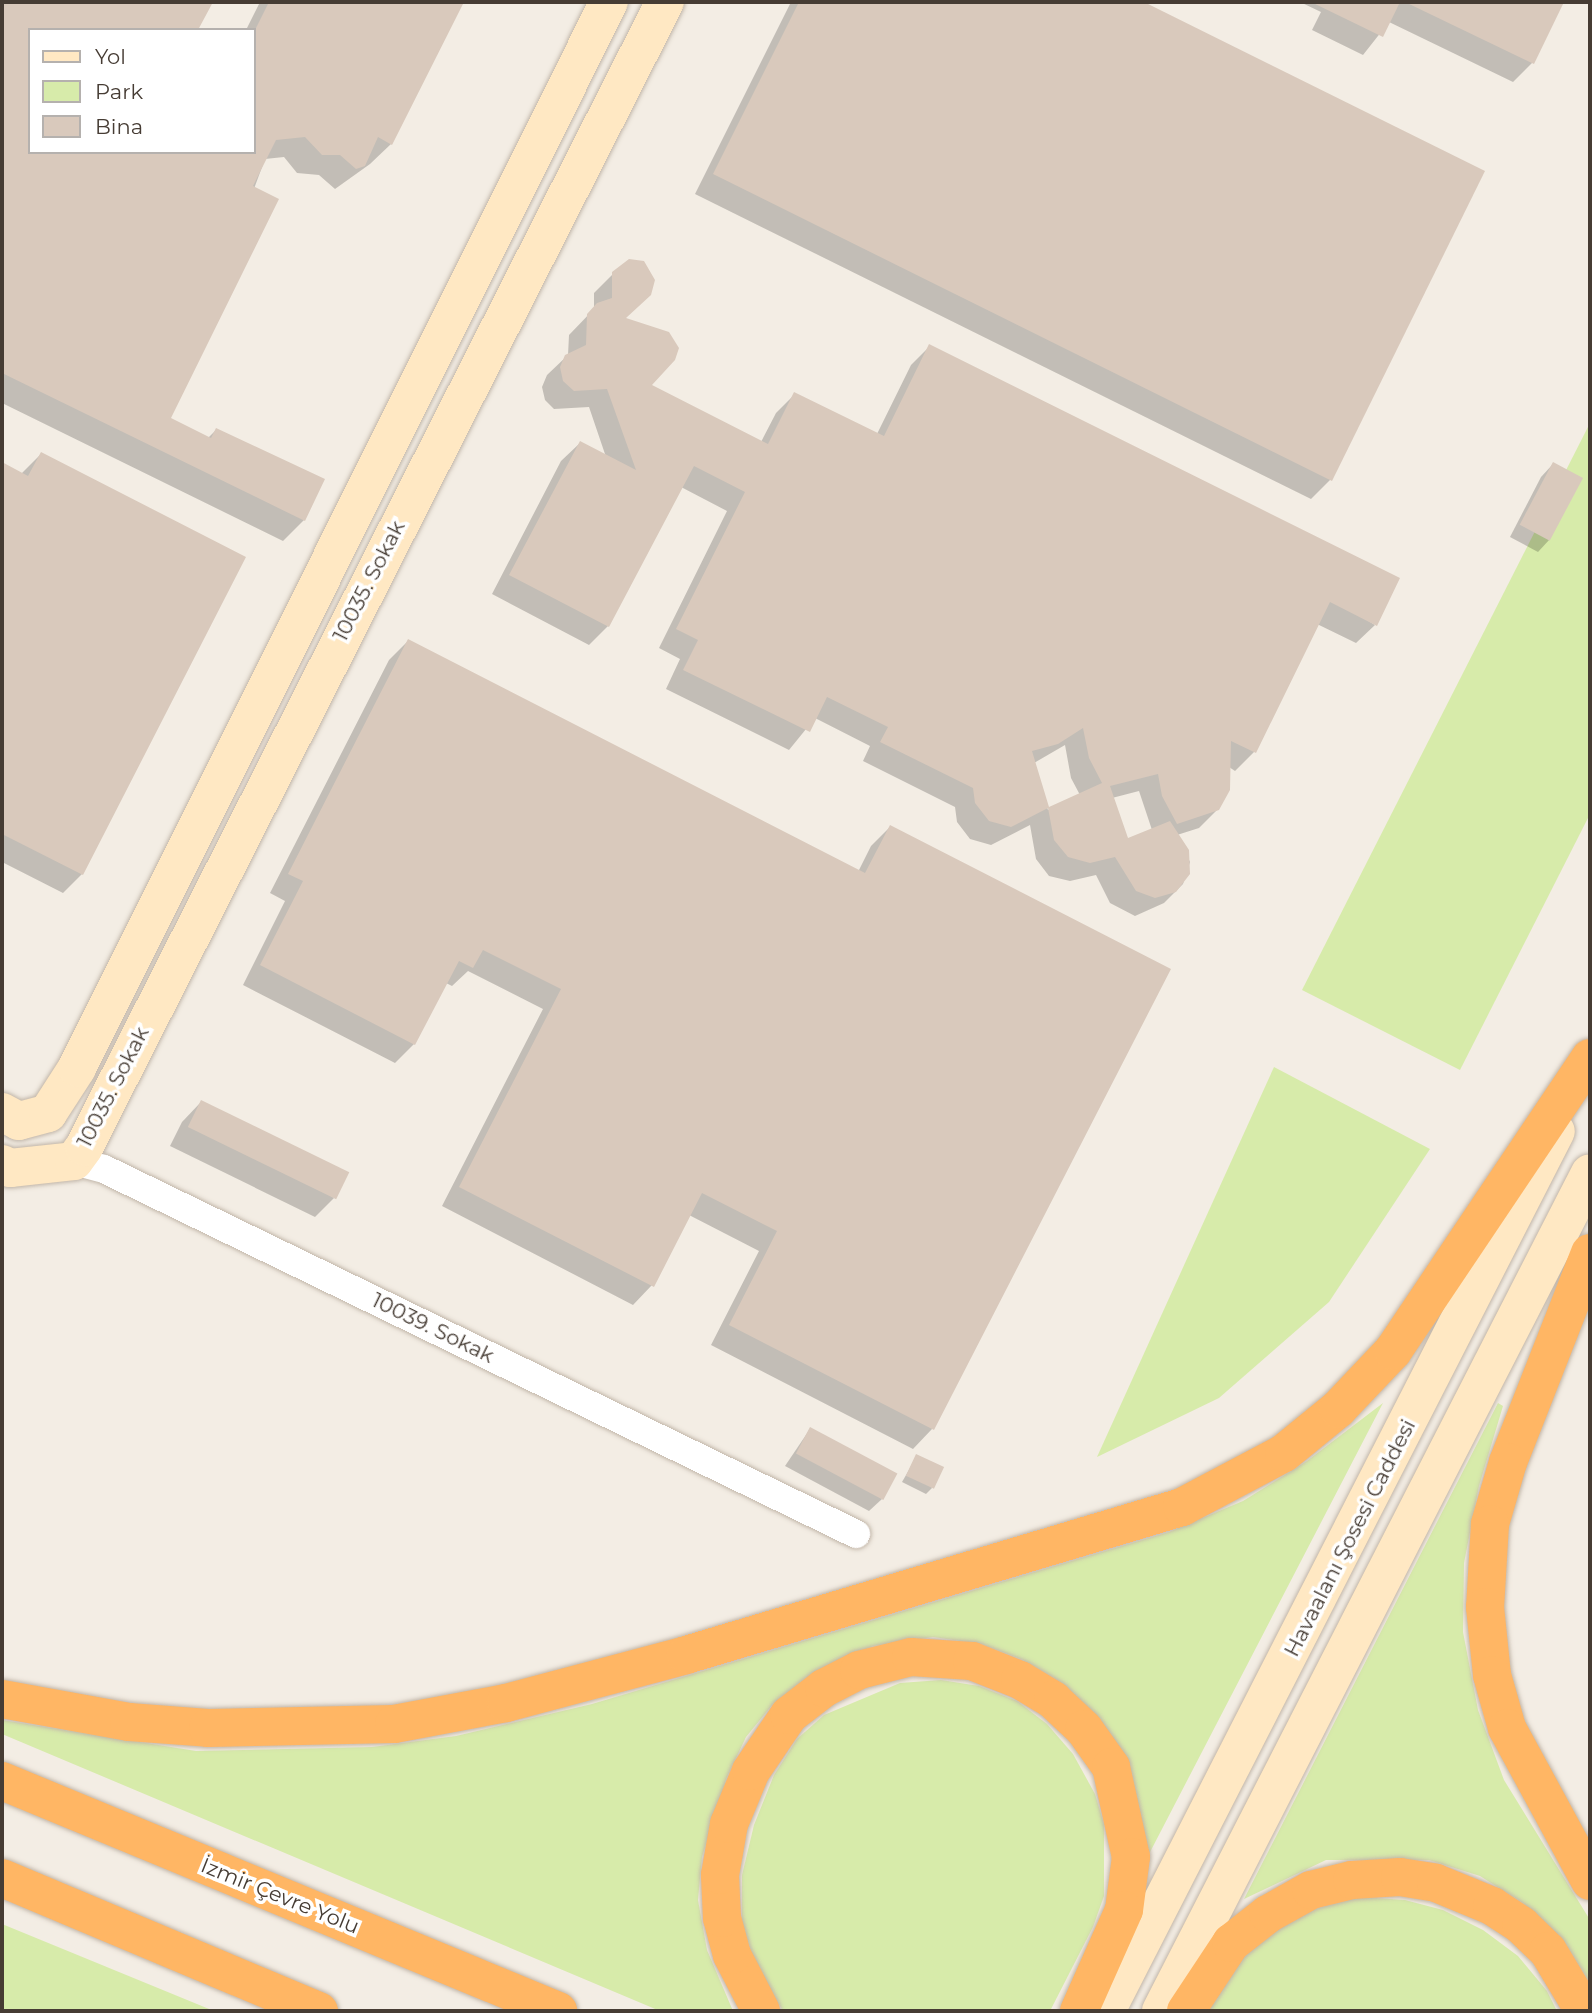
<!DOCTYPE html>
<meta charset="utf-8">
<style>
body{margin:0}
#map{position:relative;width:1592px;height:2013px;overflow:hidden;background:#f3ede4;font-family:Montserrat,sans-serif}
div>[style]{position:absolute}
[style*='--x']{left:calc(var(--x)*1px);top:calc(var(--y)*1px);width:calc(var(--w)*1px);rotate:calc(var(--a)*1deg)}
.green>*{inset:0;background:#d7ebaa}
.shadow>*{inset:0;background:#0003}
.building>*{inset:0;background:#d9c9bc;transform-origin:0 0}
.roads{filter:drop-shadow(0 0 2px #c2b6a9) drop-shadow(0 0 2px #c2b6a9)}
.street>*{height:28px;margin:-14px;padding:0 14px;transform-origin:14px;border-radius:14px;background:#fff}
.secondary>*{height:38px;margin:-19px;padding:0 19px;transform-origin:19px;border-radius:19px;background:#ffe8c3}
.highway>*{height:38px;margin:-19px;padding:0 19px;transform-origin:19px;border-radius:19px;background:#ffb664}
span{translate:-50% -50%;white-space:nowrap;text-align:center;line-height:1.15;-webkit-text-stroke:7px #fff;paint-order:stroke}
.street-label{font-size:21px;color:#463c34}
.frame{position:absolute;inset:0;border:4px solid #463c34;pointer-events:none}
.legend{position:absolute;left:28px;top:28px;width:228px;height:126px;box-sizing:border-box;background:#fff;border:2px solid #b5b1ae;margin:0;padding:9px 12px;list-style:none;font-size:21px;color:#463c34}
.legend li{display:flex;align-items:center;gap:14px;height:35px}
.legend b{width:35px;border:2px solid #b5b1ae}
</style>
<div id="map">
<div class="green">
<i style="clip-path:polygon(1590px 423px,1590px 814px,1460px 1070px,1302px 990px)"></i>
<i style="clip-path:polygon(1274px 1067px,1430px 1149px,1329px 1302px,1219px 1398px,1097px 1457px)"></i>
<i style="clip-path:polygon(1383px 1403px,1148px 1856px,1092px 1713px,1059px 1681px,1023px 1660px,981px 1644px,933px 1637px,873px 1646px,812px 1674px,773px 1704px,746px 1737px,727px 1777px,702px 1857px,698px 1900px,707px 1950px,733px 2011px,660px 2011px,2px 1734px,2px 1720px,196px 1751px,372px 1747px,456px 1736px,592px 1704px,1169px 1532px,1243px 1501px,1307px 1461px)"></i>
<i style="clip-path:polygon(1498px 1403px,1503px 1406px,1479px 1486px,1464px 1563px,1463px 1632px,1478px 1710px,1504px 1780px,1590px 1920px,1590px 1983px,1565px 1943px,1523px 1903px,1480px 1876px,1429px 1860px,1326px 1860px,1244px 1899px)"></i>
<i style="clip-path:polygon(941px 1680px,979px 1686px,1017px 1701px,1047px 1724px,1073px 1754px,1095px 1794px,1104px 1824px,1104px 1896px,1093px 1927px,1050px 2011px,783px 2011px,756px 1967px,742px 1922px,742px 1875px,754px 1825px,774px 1775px,797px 1739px,824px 1715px,900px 1683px)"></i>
<i style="clip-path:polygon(1359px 1897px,1405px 1900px,1443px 1910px,1483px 1930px,1518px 1956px,1547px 1991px,1557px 2011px,1207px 2011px,1233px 1969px,1266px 1935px,1308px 1911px)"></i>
<i style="clip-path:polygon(2px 1924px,214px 2011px,2px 2011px)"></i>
</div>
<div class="shadow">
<i style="clip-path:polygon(2px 2px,211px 2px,196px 30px,30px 30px,30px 152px,254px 152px,254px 30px,246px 30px,260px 2px,462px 2px,391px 144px,370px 164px,335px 189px,319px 175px,297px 173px,284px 157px,265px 159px,169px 419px,208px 438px,216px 430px,304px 520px,283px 541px,2px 403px)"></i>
<i style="clip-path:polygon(791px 2px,1140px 2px,1483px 172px,1330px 480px,1311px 499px,695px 194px)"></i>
<i style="clip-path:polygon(1300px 2px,1562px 2px,1532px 63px,1513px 82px,1389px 22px,1363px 55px,1312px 30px,1321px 12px)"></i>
<i style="clip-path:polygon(evenodd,614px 273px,624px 319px,649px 385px,761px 442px,776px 413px,795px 394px,877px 434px,911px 365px,930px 346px,1375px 625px,1356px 643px,1317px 624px,1254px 752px,1235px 771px,1229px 767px,1218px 809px,1199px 828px,1177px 835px,1190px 862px,1183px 884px,1164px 903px,1135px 916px,1110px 903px,1096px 875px,1070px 881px,1049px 876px,1036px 859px,1030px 825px,991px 845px,970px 839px,957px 822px,955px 807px,863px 761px,870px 746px,815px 718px,789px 750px,666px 689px,680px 659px,659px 648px,727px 511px,681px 487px,608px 626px,589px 645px,492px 594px,561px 461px,580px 443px,606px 457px,589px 407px,554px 409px,545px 400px,542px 387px,547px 375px,568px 355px,569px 335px,594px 309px,594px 293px,614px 273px,1065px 745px,1071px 778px,1080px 795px,1048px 810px,1034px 763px,1065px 745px,614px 273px,1139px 791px,1152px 830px,1127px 840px,1112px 798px,1139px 791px)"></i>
<i style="clip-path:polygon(41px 454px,82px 874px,63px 893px,2px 862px,2px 464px,21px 474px)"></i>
<i style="clip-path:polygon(1553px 464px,1550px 539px,1538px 552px,1510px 537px,1541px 477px)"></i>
<i style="clip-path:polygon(408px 641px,858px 872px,871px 846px,890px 827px,1168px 970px,932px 1429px,913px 1449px,711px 1345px,759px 1251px,689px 1215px,652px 1285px,633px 1305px,442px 1206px,543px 1009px,468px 971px,452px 986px,446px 983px,414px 1044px,395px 1063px,243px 985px,285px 901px,270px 893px,389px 660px)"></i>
<i style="clip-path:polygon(201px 1102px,334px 1198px,315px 1217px,170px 1146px,182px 1122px)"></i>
<i style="clip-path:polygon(810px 1429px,882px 1499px,869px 1511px,785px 1466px)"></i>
<i style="clip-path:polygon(917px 1456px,932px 1488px,926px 1494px,902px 1482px)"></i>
</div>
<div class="building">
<i style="clip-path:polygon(2px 2px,213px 2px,198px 30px,30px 30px,30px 152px,254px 152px,254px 32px,269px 2px,464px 2px,392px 145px,378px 137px,365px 166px,356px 169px,340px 155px,322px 155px,305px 137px,276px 140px,253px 186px,279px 199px,171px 418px,211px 438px,216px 428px,325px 479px,305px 521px,2px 373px)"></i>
<i style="clip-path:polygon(799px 2px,1144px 2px,1485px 171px,1332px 481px,713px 174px)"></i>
<i style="clip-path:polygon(1311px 2px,1400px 2px,1383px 37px)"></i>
<i style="clip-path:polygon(1405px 2px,1564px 2px,1534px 64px)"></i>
<i style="clip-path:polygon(evenodd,629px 259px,644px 261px,655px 280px,651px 295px,626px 318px,669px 332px,679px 348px,675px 360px,652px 385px,768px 444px,794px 392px,884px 436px,929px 344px,1400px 578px,1377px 626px,1330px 602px,1256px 753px,1231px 741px,1230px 790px,1219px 810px,1177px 824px,1162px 796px,1158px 774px,1110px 786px,1128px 838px,1170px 821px,1189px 850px,1190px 874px,1176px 892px,1155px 898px,1136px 891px,1115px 857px,1090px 863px,1068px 857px,1054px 840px,1048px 808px,1011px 827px,989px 821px,975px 803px,973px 788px,880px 742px,888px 727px,827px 697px,810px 732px,683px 670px,698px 640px,676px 629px,745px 492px,694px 466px,609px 627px,509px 575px,580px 441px,636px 470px,607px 389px,574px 391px,563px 381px,560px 367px,565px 355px,586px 345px,587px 314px,597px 303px,612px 298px,612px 272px,629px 259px,1083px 728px,1089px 758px,1102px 783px,1049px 807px,1032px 751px,1058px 744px,1083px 728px)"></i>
<i style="clip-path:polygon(41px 452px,246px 557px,83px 875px,2px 834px,2px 462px,28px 476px)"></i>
<i style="left:1553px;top:462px;width:34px;height:71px;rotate:28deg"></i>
<i style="clip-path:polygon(408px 639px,865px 873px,890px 825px,1171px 969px,934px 1430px,729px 1325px,777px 1231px,702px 1193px,654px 1287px,459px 1187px,561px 989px,483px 950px,473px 968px,459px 961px,415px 1045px,260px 965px,303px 881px,288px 874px)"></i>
<i style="left:201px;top:1100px;width:165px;height:30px;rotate:26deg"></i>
<i style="left:810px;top:1427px;width:99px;height:30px;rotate:28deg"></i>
<i style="left:916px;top:1454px;width:31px;height:24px;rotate:25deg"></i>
</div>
<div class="roads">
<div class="street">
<i style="--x:74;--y:1161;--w:31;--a:15"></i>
<i style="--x:104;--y:1169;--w:836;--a:25.89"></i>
</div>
<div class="secondary">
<i style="--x:2;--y:1112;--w:19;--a:28"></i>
<i style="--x:19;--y:1121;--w:30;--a:-15"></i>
<i style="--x:48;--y:1113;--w:54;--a:-57.2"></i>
<i style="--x:77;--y:1068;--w:1191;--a:-63.48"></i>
<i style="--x:2;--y:1164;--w:9;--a:27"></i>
<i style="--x:10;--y:1168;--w:64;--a:-6.2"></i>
<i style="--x:74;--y:1161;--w:17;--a:-54"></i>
<i style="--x:84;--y:1147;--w:1284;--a:-63.1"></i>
<i style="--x:1106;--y:2011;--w:988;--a:-62.92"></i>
<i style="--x:1161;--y:2011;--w:941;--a:-62.89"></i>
</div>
<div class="highway">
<i style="--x:1590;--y:1253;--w:225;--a:111.4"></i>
<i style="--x:1508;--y:1462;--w:65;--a:106.2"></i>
<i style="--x:1490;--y:1524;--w:83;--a:93.4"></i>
<i style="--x:1485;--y:1607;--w:68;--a:84.1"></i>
<i style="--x:1492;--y:1675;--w:55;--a:74.2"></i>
<i style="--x:1507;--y:1728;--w:174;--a:61.5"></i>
<i style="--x:2;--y:1699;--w:129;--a:10.3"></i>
<i style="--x:129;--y:1722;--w:79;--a:4.3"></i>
<i style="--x:208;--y:1728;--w:186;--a:-1.2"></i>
<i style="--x:394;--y:1724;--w:114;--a:-10.6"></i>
<i style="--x:506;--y:1703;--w:186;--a:-14.9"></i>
<i style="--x:686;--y:1655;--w:518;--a:-16.61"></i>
<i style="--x:1182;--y:1507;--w:115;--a:-27.9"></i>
<i style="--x:1284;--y:1453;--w:70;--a:-39.2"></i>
<i style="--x:1338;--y:1409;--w:80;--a:-46.5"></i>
<i style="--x:1393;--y:1351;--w:353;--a:-56.1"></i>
<i style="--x:2;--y:1781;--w:602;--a:22.47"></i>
<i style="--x:2;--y:1878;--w:344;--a:22.8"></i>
<i style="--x:761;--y:2011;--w:63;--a:-117.4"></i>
<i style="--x:732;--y:1955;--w:38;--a:-105"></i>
<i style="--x:722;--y:1918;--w:43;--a:-92.7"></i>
<i style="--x:720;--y:1875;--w:52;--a:-80"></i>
<i style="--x:729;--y:1824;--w:57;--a:-67.5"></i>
<i style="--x:751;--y:1771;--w:68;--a:-55.8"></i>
<i style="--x:789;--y:1715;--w:44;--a:-37.6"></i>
<i style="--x:824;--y:1688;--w:39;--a:-27"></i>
<i style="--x:859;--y:1670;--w:54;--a:-14"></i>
<i style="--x:911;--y:1657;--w:61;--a:3.8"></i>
<i style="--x:972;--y:1661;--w:52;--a:21.6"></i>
<i style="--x:1020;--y:1680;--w:39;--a:31"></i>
<i style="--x:1053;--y:1700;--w:42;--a:43.1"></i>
<i style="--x:1084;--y:1729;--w:47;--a:54.6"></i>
<i style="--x:1111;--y:1767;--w:92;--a:77.5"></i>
<i style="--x:1131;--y:1857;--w:53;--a:97.5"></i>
<i style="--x:1124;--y:1910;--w:111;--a:114"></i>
<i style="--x:1186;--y:2011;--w:82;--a:-56.5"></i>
<i style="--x:1231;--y:1943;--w:47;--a:-38.1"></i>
<i style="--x:1268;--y:1914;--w:49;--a:-29.2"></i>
<i style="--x:1311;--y:1890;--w:42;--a:-13.7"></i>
<i style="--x:1352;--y:1880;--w:48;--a:-3.6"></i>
<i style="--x:1400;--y:1877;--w:36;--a:9"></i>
<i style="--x:1436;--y:1883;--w:61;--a:22.3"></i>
<i style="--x:1492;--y:1906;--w:35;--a:33"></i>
<i style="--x:1521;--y:1925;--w:37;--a:44"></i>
<i style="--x:1548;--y:1951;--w:70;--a:59"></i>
</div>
</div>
<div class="street-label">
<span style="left:369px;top:581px;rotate:-63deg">10035. Sokak</span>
<span style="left:113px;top:1087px;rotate:-63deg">10035. Sokak</span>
<span style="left:433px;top:1328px;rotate:26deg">10039. Sokak</span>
<span style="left:1350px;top:1538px;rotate:-63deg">Havaalanı Şosesi Caddesi</span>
<span style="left:280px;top:1896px;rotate:22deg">İzmir Çevre Yolu</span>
</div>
<div class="frame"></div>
<ul class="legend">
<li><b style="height:9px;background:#ffe8c3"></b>Yol</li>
<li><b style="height:19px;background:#d7ebaa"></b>Park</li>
<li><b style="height:19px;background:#d9c9bc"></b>Bina</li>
</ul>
</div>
